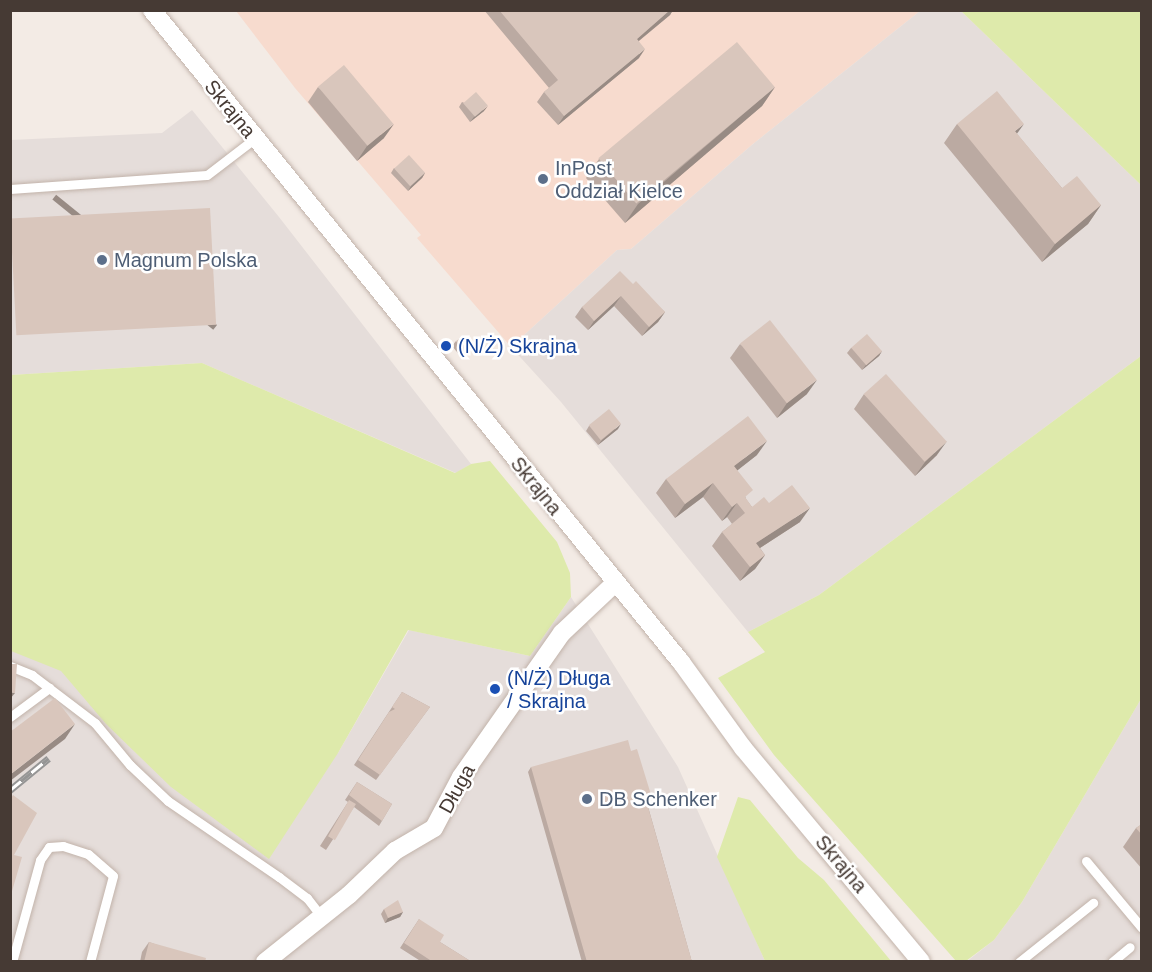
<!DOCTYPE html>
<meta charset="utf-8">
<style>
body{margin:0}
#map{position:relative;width:1152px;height:972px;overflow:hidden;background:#f3ebe5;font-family:Arial,sans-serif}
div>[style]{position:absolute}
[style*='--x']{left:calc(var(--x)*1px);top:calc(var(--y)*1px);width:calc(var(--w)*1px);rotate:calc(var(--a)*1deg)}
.commercial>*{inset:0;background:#f7dbce}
.industrial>*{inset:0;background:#e5ddda}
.green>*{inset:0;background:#deeaab}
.roads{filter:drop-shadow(0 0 2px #c2b3aa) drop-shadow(0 0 2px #c2b3aa)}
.lane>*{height:9px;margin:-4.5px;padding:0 4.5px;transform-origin:4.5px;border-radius:4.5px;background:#fff}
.street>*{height:18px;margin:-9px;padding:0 9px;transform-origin:9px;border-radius:9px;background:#fff}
.rail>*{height:7px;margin-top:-3.5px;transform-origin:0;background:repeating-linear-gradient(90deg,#fff 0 14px,#959595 0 28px);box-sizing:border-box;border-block:2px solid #959595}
.wall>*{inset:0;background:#bbaaa2}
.shaded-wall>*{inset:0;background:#988b84;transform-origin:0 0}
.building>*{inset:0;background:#d9c6bc;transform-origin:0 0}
.dots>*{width:16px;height:16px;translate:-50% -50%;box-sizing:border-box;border:3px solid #fff;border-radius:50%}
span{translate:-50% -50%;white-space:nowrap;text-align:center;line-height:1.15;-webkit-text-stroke:5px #fff;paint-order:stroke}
.street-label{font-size:20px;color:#463a34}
.service-label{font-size:20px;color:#4e5e75}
.left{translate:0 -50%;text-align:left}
.transit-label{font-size:20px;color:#164399}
.frame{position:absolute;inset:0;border:12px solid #463a34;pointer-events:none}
</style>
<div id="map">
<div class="commercial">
<i style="clip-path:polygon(236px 11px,920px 11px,753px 144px,631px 249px,617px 250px,511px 347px,417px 238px,421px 235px,295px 88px)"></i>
</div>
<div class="industrial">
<i style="clip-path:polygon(920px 11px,961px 11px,1141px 185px,1141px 356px,819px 595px,748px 632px,561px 402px,511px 347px,617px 250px,631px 249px,753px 144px)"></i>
<i style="clip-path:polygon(192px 110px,279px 217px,471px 464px,456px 473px,202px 363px,11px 375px,11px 140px,162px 133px)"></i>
<i style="clip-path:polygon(571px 597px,678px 767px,765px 961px,11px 961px,10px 649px,338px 753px,409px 630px,530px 656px)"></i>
<i style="clip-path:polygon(1141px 699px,1141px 961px,966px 962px,994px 940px,1022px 902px)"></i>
</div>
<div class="green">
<i style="clip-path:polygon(961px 11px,1141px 11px,1141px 185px)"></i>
<i style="clip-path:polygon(1141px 356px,1141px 699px,1022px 902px,994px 940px,966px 961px,956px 961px,774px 755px,718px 678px,765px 652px,748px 632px,819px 595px)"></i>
<i style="clip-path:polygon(202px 363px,455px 473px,471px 464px,490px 461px,557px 542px,570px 573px,571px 597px,530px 656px,408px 630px,338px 753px,269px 859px,171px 787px,106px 724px,61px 671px,11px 651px,11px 375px)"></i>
<i style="clip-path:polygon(738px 797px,750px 800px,798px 858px,824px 880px,891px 961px,765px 961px,717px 857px)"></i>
</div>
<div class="roads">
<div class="lane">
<i style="--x:10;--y:189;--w:197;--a:-4.1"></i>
<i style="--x:207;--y:175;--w:59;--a:-37.5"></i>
<i style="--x:10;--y:666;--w:24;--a:22"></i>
<i style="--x:32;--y:675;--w:79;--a:37.3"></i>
<i style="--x:95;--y:723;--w:55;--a:50.2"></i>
<i style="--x:130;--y:765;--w:52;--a:43.5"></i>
<i style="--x:168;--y:801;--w:135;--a:34.4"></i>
<i style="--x:279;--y:877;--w:35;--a:37"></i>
<i style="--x:307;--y:898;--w:24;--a:52"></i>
<i style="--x:10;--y:717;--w:49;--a:-36.6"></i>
<i style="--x:1086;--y:861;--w:87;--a:50.1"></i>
<i style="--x:12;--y:962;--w:106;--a:-74.6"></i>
<i style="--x:40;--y:860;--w:16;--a:-55"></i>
<i style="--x:49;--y:847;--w:14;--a:-4"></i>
<i style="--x:63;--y:846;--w:26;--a:18"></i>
<i style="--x:88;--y:854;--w:33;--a:41"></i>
<i style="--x:113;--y:876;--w:89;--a:105"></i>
<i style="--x:1019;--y:962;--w:95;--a:-38.6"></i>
<i style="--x:1112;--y:962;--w:23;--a:-40"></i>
</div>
<div class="street">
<i style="--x:152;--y:10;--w:840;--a:50.95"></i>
<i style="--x:681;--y:662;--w:106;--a:54.2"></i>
<i style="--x:743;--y:748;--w:278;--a:50.2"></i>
<i style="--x:265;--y:962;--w:107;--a:-38.6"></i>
<i style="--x:349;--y:895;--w:64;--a:-43.7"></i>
<i style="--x:395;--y:851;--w:45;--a:-30.5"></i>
<i style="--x:434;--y:828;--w:58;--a:-62.1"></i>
<i style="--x:461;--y:777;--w:176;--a:-55"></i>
<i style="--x:562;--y:633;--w:73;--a:-43.3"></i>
</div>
</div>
<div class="rail">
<i style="--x:10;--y:790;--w:50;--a:-39.4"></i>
</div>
<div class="wall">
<i style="clip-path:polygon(484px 10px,673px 10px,670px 15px,639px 41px,639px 58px,558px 125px,537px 102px,544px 92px,549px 88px)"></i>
<i style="clip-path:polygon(318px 87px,384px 138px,357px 161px,308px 102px)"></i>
<i style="clip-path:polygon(775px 87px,762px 106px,625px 223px,586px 178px,599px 159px)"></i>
<i style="clip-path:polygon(462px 102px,484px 111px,470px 122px,459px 107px)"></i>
<i style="clip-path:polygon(957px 124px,1017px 134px,1062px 188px,1101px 205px,1088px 224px,1042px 262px,944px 143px)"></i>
<i style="clip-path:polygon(394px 168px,425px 173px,422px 178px,408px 191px,391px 173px)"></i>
<i style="clip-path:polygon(633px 284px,665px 312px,658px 322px,642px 336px,614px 306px,588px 330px,575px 317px,582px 307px)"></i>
<i style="clip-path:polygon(456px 341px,468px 350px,462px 358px,452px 346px)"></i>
<i style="clip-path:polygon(740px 344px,807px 394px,777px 418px,730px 358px)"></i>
<i style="clip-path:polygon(851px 348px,882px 351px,879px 356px,862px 370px,847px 353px)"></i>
<i style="clip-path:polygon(864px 394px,937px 455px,915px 476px,854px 409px)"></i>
<i style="clip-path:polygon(589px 426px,618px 429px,598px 445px,586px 431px)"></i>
<i style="clip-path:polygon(757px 455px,737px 470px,746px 499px,752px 507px,769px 503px,800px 522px,760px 548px,765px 555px,755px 569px,740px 581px,712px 546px,722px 532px,732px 524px,727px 517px,722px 521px,703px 497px,675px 518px,656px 493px,666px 479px)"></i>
<i style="clip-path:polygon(402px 692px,430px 707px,376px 780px,354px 765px)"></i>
<i style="clip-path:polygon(531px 767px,648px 803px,647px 803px,692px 962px,582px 962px,528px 772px)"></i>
<i style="clip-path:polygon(357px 782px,392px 804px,379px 826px,354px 807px,326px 850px,320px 846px,348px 802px,345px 800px)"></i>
<i style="clip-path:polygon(1142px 824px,1142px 869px,1123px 847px,1136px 828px)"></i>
<i style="clip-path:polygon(384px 909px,403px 912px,400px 917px,385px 923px,381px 914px)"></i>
<i style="clip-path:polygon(419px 919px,440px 942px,472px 962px,422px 962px,400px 948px)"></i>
<i style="clip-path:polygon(149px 942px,205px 962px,140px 962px,142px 952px)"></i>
</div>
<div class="shaded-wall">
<i style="clip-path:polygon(670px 10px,673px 10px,670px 15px,630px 48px,637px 39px)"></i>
<i style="clip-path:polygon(645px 49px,639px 58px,558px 125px,564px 116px)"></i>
<i style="clip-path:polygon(775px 87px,762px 106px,625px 223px,638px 204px)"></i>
<i style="clip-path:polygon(488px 106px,484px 111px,470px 122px,474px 117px)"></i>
<i style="clip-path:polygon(394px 124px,384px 138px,357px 161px,367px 146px)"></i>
<i style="clip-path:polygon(1024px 124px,1011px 142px,1015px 131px)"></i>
<i style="clip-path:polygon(425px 173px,422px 178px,408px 191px,411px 186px)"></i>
<i style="clip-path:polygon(1101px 205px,1088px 224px,1042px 262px,1055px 244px)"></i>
<i style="clip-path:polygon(621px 296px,614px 306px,588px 330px,594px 321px)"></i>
<i style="clip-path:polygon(665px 312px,658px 322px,642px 336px,649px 327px)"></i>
<i style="left:217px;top:325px;width:6px;height:207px;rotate:129deg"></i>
<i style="clip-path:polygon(882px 351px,879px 356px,862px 370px,866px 365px)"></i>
<i style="clip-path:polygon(817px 380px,807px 394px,777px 418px,787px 403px)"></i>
<i style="clip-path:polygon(621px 424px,618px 429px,598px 445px,602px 440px)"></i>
<i style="clip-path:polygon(767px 441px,757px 455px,724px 481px,734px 466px)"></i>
<i style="clip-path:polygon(947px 441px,937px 455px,915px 476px,925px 462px)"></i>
<i style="clip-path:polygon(713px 483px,703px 497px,675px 518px,685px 504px)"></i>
<i style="clip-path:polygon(737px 503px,727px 517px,722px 521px,732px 507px)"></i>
<i style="clip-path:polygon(810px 508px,800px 522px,746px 557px,756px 543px)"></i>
<i style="clip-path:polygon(765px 555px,755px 569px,740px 581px,750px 567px)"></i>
<i style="clip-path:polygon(10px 692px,15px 693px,10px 699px)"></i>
<i style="clip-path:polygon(75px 724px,65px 739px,10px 781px,11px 774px)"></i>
<i style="clip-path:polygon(403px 912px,400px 917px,385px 923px,388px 918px)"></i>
</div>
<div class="building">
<i style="clip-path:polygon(499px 10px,670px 10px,637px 39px,645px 49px,564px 116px,544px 92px,558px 80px)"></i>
<i style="left:737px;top:42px;width:59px;height:181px;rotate:50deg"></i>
<i style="left:344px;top:65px;width:77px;height:34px;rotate:50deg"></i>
<i style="clip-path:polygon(997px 91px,1024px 124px,1015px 131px,1062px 188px,1077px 176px,1101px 205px,1055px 244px,957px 124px)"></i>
<i style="left:476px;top:92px;width:18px;height:17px;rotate:49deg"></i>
<i style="left:409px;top:155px;width:24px;height:20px;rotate:48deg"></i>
<i style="left:210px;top:208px;width:117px;height:200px;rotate:87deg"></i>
<i style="clip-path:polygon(620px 271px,633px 284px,636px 281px,665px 312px,649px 327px,621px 296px,594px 321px,582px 307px)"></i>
<i style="left:770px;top:320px;width:76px;height:38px;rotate:52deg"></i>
<i style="left:867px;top:334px;width:23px;height:21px;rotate:49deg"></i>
<i style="clip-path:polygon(459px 339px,468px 350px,465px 353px,456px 341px)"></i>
<i style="left:886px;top:374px;width:91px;height:30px;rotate:48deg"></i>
<i style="left:609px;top:409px;width:19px;height:26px;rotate:51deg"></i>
<i style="clip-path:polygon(748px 416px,767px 441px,734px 466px,753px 490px,745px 497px,752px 507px,764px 497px,769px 503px,792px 485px,810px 508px,756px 543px,765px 555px,750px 567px,722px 532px,745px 513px,737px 503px,732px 507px,713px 483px,685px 504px,666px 479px)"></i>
<i style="clip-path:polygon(10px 664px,17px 664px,15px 693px,10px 692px)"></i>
<i style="clip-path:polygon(402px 692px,430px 707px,380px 775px,358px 760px,389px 712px,395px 709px,392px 707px)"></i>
<i style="clip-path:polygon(55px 698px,75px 724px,11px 774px,10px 732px)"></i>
<i style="clip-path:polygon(628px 740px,631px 751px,637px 749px,652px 798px,646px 800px,692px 962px,587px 962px,531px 767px)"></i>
<i style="clip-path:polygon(357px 782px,392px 804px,382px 821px,349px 795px)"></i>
<i style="clip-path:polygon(13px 795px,37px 813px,14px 855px,22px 857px,10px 898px,10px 800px)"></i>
<i style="left:349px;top:800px;width:8px;height:42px;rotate:30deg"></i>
<i style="clip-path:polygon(1142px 824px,1142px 835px,1136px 828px)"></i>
<i style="clip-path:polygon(398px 900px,403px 912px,388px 918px,384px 909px)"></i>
<i style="clip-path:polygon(419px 919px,444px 935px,440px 942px,472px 962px,433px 962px,404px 943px)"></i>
<i style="clip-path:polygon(149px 942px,206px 958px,205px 962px,144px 962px)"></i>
</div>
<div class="dots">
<i style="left:543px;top:179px;background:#5c6f8a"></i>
<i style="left:102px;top:260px;background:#5c6f8a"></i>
<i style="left:446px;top:346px;background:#1a4fb4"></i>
<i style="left:495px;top:689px;background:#1a4fb4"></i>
<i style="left:587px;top:799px;background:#5c6f8a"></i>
</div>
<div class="street-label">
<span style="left:230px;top:109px;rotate:51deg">Skrajna</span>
<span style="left:536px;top:486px;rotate:51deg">Skrajna</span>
<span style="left:457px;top:789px;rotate:-61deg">Długa</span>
<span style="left:841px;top:864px;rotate:50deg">Skrajna</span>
</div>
<div class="service-label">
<span class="left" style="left:555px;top:180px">InPost<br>Oddział Kielce</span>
<span class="left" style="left:114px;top:260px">Magnum Polska</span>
<span class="left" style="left:599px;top:799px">DB Schenker</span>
</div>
<div class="transit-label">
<span class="left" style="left:458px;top:346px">(N/Ż) Skrajna</span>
<span class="left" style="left:507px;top:690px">(N/Ż) Długa<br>/ Skrajna</span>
</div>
<div class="frame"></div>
</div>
